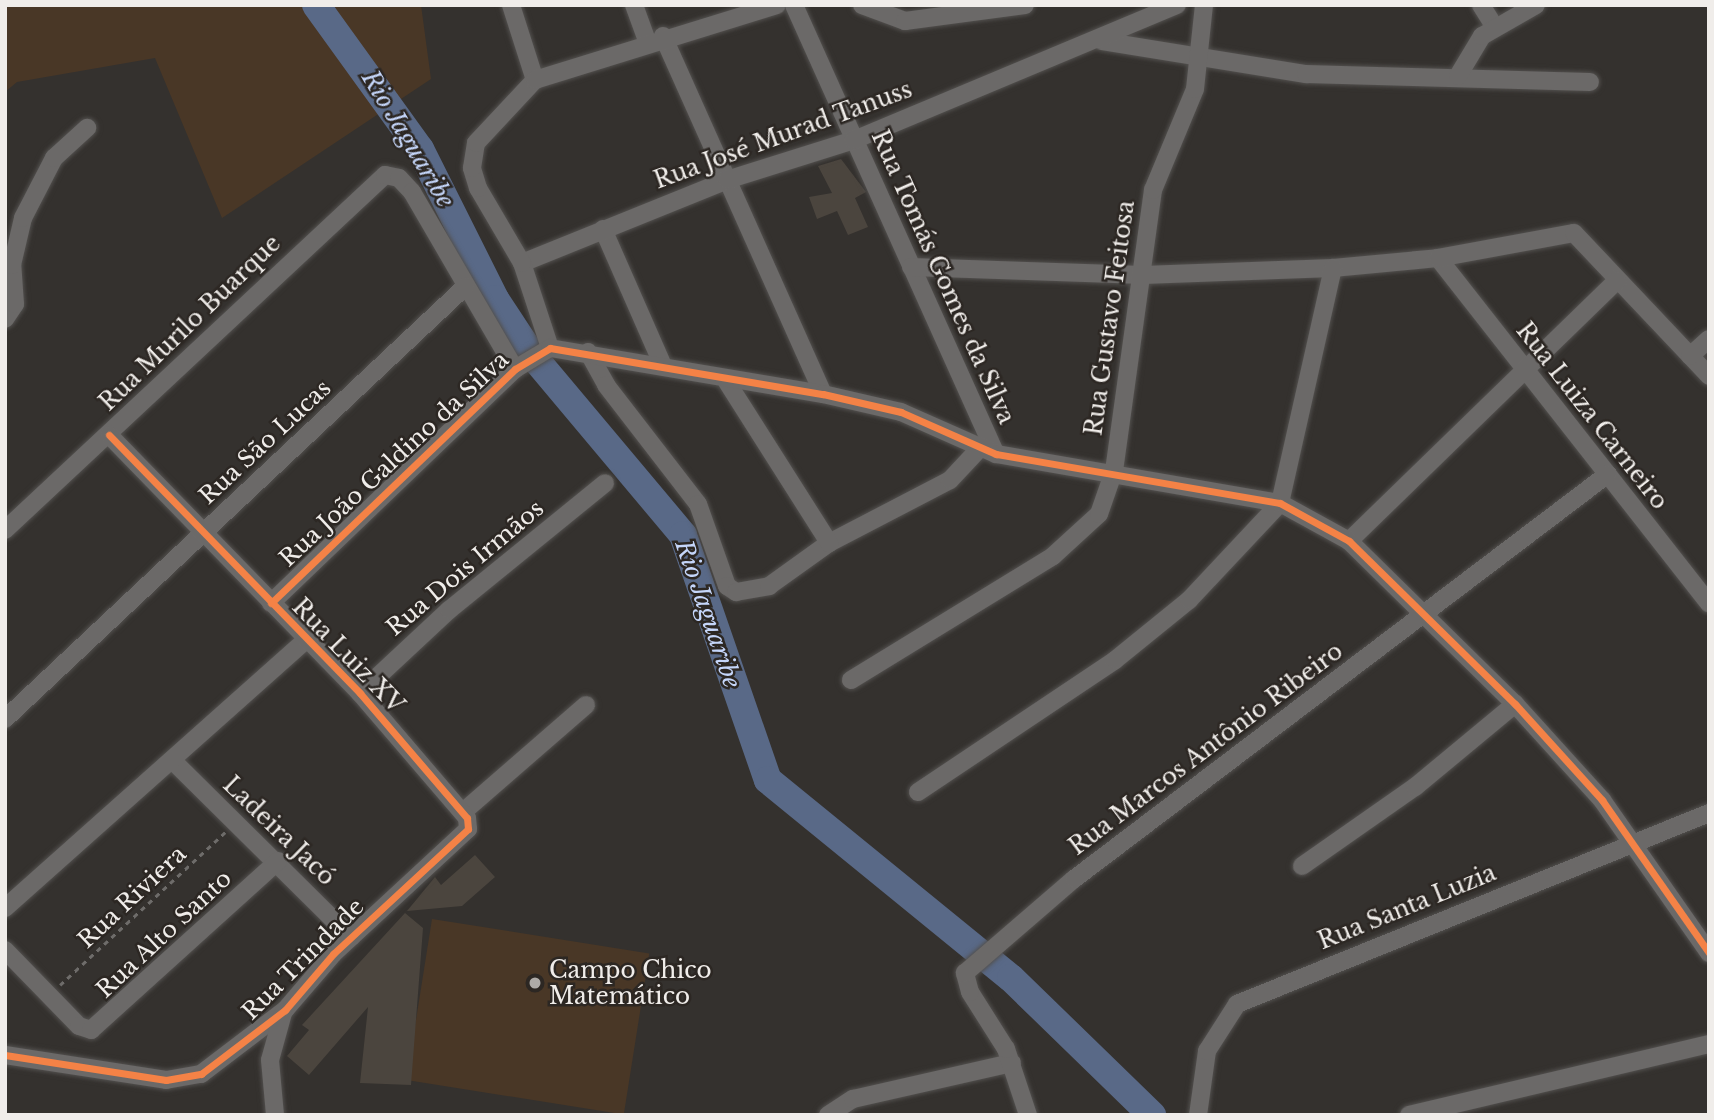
<!DOCTYPE html>
<meta charset="utf-8">
<style>
body{margin:0}
#map{position:relative;width:1714px;height:1120px;overflow:hidden;background:#34312e;font-family:"Libre Baskerville",serif}
div>[style]{position:absolute}
[style*='--x']{left:calc(var(--x)*1px);top:calc(var(--y)*1px);width:calc(var(--w)*1px);rotate:calc(var(--a)*1deg)}
.green>*{inset:0;background:#493726;transform-origin:0 0}
.river>*{height:28px;margin:-14px;padding:0 14px;transform-origin:14px;border-radius:14px;background:#596987}
.building>*{inset:0;background:#4b453e}
.path>*{height:2.5px;margin-top:-1.25px;transform-origin:0;background:repeating-linear-gradient(90deg,#6e6c6a 0 5px,transparent 0 10px)}
.roads{filter:drop-shadow(0 0 2px #52504e) drop-shadow(0 0 2px #52504e)}
.minor>*{height:18px;margin:-9px;padding:0 9px;transform-origin:9px;border-radius:9px;background:#6b6968}
.cycleway>*{height:7px;margin:-3.5px;padding:0 3.5px;transform-origin:3.5px;border-radius:3.5px;background:#f48246}
.dots>*{width:19px;height:19px;translate:-50% -50%;box-sizing:border-box;border:4px solid #2c2723;border-radius:50%}
span{translate:-50% -50%;white-space:nowrap;text-align:center;line-height:1.15;-webkit-text-stroke:5px #2c2723;paint-order:stroke}
.street-label{font-size:23px;color:#f0edea}
.poi-label{font-size:23px;color:#f0edea}
.left{translate:0 -50%;text-align:left}
.water-label{font-size:24px;color:#c5d6fa;font-style:italic}
.frame{position:absolute;inset:0;border:7px solid #f0edea;pointer-events:none}
</style>
<div id="map">
<div class="green">
<i style="clip-path:polygon(5px 5px,421px 5px,431px 79px,222px 218px,155px 58px,17px 82px,5px 92px)"></i>
<i style="left:432px;top:919px;width:220px;height:163px;rotate:9deg"></i>
</div>
<div class="river">
<i style="--x:316;--y:5;--w:178;--a:54.2"></i>
<i style="--x:420;--y:149;--w:168;--a:63.4"></i>
<i style="--x:495;--y:299;--w:67;--a:56.5"></i>
<i style="--x:532;--y:355;--w:235;--a:50"></i>
<i style="--x:683;--y:535;--w:259;--a:70.9"></i>
<i style="--x:768;--y:780;--w:313;--a:39.2"></i>
<i style="--x:1011;--y:978;--w:197;--a:44.2"></i>
</div>
<div class="building">
<i style="clip-path:polygon(841px 159px,866px 192px,855px 198px,868px 227px,848px 235px,837px 211px,817px 219px,809px 197px,832px 193px,818px 166px)"></i>
<i style="clip-path:polygon(475px 855px,495px 877px,462px 906px,407px 911px,435px 877px,441px 885px)"></i>
<i style="clip-path:polygon(405px 913px,423px 928px,411px 1085px,360px 1083px,368px 1007px,309px 1075px,287px 1056px,309px 1030px,302px 1025px)"></i>
</div>
<div class="path">
<i style="--x:60;--y:985;--w:225;--a:-42.8"></i>
</div>
<div class="roads">
<div class="minor">
<i style="--x:511;--y:5;--w:79;--a:72.3"></i>
<i style="--x:634;--y:5;--w:37;--a:70"></i>
<i style="--x:794;--y:5;--w:492;--a:65.8"></i>
<i style="--x:862;--y:5;--w:46;--a:20.4"></i>
<i style="--x:905;--y:21;--w:121;--a:-7.6"></i>
<i style="--x:1481;--y:5;--w:26;--a:58"></i>
<i style="--x:663;--y:36;--w:392;--a:65.9"></i>
<i style="--x:1102;--y:41;--w:207;--a:9.2"></i>
<i style="--x:1306;--y:74;--w:284;--a:1.6"></i>
<i style="--x:1458;--y:76;--w:47;--a:-59"></i>
<i style="--x:1482;--y:36;--w:62;--a:-29.9"></i>
<i style="--x:603;--y:229;--w:150;--a:66.3"></i>
<i style="--x:1438;--y:258;--w:439;--a:51.9"></i>
<i style="--x:522;--y:263;--w:221;--a:-22"></i>
<i style="--x:727;--y:180;--w:133;--a:-17.5"></i>
<i style="--x:854;--y:140;--w:350;--a:-22.7"></i>
<i style="--x:911;--y:267;--w:232;--a:2"></i>
<i style="--x:1143;--y:275;--w:190;--a:-2.1"></i>
<i style="--x:1333;--y:268;--w:105;--a:-5.4"></i>
<i style="--x:1438;--y:258;--w:138;--a:-10.4"></i>
<i style="--x:1574;--y:233;--w:197;--a:46.6"></i>
<i style="--x:5;--y:319;--w:18;--a:-56"></i>
<i style="--x:15;--y:304;--w:39;--a:-94"></i>
<i style="--x:12;--y:265;--w:48;--a:-76.8"></i>
<i style="--x:23;--y:218;--w:68;--a:-62.7"></i>
<i style="--x:54;--y:158;--w:45;--a:-42.3"></i>
<i style="--x:550;--y:348;--w:89;--a:-108.2"></i>
<i style="--x:522;--y:263;--w:87;--a:-120.4"></i>
<i style="--x:478;--y:188;--w:21;--a:-107"></i>
<i style="--x:472;--y:168;--w:25;--a:-81"></i>
<i style="--x:476;--y:143;--w:86;--a:-46.9"></i>
<i style="--x:535;--y:80;--w:253;--a:-17.2"></i>
<i style="--x:588;--y:352;--w:38;--a:61"></i>
<i style="--x:606;--y:385;--w:150;--a:52.3"></i>
<i style="--x:698;--y:504;--w:87;--a:70.5"></i>
<i style="--x:727;--y:586;--w:11;--a:34"></i>
<i style="--x:736;--y:592;--w:34;--a:-10"></i>
<i style="--x:769;--y:586;--w:74;--a:-35.6"></i>
<i style="--x:829;--y:543;--w:136;--a:-27.5"></i>
<i style="--x:950;--y:480;--w:42;--a:-46.9"></i>
<i style="--x:1690;--y:356;--w:25;--a:-42"></i>
<i style="--x:727;--y:382;--w:191;--a:57.6"></i>
<i style="--x:5;--y:530;--w:520;--a:-43.05"></i>
<i style="--x:385;--y:175;--w:14;--a:12"></i>
<i style="--x:399;--y:178;--w:19;--a:47"></i>
<i style="--x:412;--y:192;--w:205;--a:59.8"></i>
<i style="--x:1349;--y:541;--w:374;--a:-44.2"></i>
<i style="--x:271;--y:603;--w:338;--a:-43.8"></i>
<i style="--x:515;--y:369;--w:41;--a:-31"></i>
<i style="--x:550;--y:348;--w:277;--a:9.6"></i>
<i style="--x:823;--y:394;--w:80;--a:13"></i>
<i style="--x:901;--y:412;--w:104;--a:23.9"></i>
<i style="--x:996;--y:454;--w:288;--a:9.8"></i>
<i style="--x:1280;--y:503;--w:79;--a:28.8"></i>
<i style="--x:1349;--y:541;--w:233;--a:44.5"></i>
<i style="--x:1515;--y:704;--w:130;--a:47.8"></i>
<i style="--x:1602;--y:800;--w:187;--a:55"></i>
<i style="--x:851;--y:680;--w:237;--a:-31.5"></i>
<i style="--x:1053;--y:556;--w:62;--a:-42.4"></i>
<i style="--x:1099;--y:514;--w:46;--a:-70.8"></i>
<i style="--x:1114;--y:471;--w:284;--a:-82.1"></i>
<i style="--x:1153;--y:190;--w:109;--a:-67.4"></i>
<i style="--x:1195;--y:89;--w:84;--a:-83.9"></i>
<i style="--x:360;--y:693;--w:122;--a:-43"></i>
<i style="--x:449;--y:610;--w:201;--a:-39.1"></i>
<i style="--x:5;--y:719;--w:632;--a:-43.21"></i>
<i style="--x:172;--y:760;--w:252;--a:44.7"></i>
<i style="--x:918;--y:792;--w:237;--a:-33.8"></i>
<i style="--x:1115;--y:660;--w:95;--a:-39"></i>
<i style="--x:1189;--y:600;--w:133;--a:-46.8"></i>
<i style="--x:1280;--y:503;--w:241;--a:-77.3"></i>
<i style="--x:463;--y:812;--w:163;--a:-41"></i>
<i style="--x:1302;--y:866;--w:138;--a:-35"></i>
<i style="--x:1415;--y:787;--w:130;--a:-39.7"></i>
<i style="--x:5;--y:908;--w:403;--a:-41.7"></i>
<i style="--x:5;--y:950;--w:106;--a:45.8"></i>
<i style="--x:79;--y:1026;--w:13;--a:18"></i>
<i style="--x:91;--y:1030;--w:252;--a:-42.1"></i>
<i style="--x:5;--y:1055;--w:163;--a:8.8"></i>
<i style="--x:166;--y:1080;--w:36;--a:-10"></i>
<i style="--x:201;--y:1074;--w:106;--a:-37.3"></i>
<i style="--x:285;--y:1010;--w:74;--a:-49.4"></i>
<i style="--x:333;--y:954;--w:184;--a:-42.8"></i>
<i style="--x:468;--y:829;--w:11;--a:-95"></i>
<i style="--x:467;--y:818;--w:165;--a:-130.6"></i>
<i style="--x:360;--y:693;--w:360;--a:-134.2"></i>
<i style="--x:275;--y:1115;--w:55;--a:-95.2"></i>
<i style="--x:270;--y:1060;--w:49;--a:-74.5"></i>
<i style="--x:828;--y:1115;--w:30;--a:-33"></i>
<i style="--x:853;--y:1099;--w:163;--a:-12.8"></i>
<i style="--x:1028;--y:1115;--w:70;--a:-108.4"></i>
<i style="--x:1006;--y:1049;--w:67;--a:-122.3"></i>
<i style="--x:970;--y:992;--w:20;--a:-105"></i>
<i style="--x:965;--y:973;--w:144;--a:-40.8"></i>
<i style="--x:1074;--y:879;--w:670;--a:-37.18"></i>
<i style="--x:1198;--y:1115;--w:65;--a:-82"></i>
<i style="--x:1207;--y:1051;--w:56;--a:-57.4"></i>
<i style="--x:1237;--y:1004;--w:509;--a:-22.03"></i>
<i style="--x:1409;--y:1115;--w:308;--a:-13.3"></i>
</div>
</div>
<div class="cycleway">
<i style="--x:271;--y:603;--w:338;--a:-43.8"></i>
<i style="--x:515;--y:369;--w:41;--a:-31"></i>
<i style="--x:550;--y:348;--w:277;--a:9.6"></i>
<i style="--x:823;--y:394;--w:80;--a:13"></i>
<i style="--x:901;--y:412;--w:104;--a:23.9"></i>
<i style="--x:996;--y:454;--w:288;--a:9.8"></i>
<i style="--x:1280;--y:503;--w:79;--a:28.8"></i>
<i style="--x:1349;--y:541;--w:233;--a:44.5"></i>
<i style="--x:1515;--y:704;--w:130;--a:47.8"></i>
<i style="--x:1602;--y:800;--w:187;--a:55"></i>
<i style="--x:5;--y:1055;--w:163;--a:8.8"></i>
<i style="--x:166;--y:1080;--w:36;--a:-10"></i>
<i style="--x:201;--y:1074;--w:106;--a:-37.3"></i>
<i style="--x:285;--y:1010;--w:74;--a:-49.4"></i>
<i style="--x:333;--y:954;--w:184;--a:-42.8"></i>
<i style="--x:468;--y:829;--w:11;--a:-95"></i>
<i style="--x:467;--y:818;--w:165;--a:-130.6"></i>
<i style="--x:360;--y:693;--w:360;--a:-134.2"></i>
</div>
<div class="dots">
<i style="left:535px;top:983px;background:#aeaba8"></i>
</div>
<div class="street-label">
<span style="left:783px;top:135px;rotate:-20deg">Rua José Murad Tanuss</span>
<span style="left:943px;top:277px;rotate:66deg">Rua Tomás Gomes da Silva</span>
<span style="left:1110px;top:318px;rotate:-82deg">Rua Gustavo Feitosa</span>
<span style="left:190px;top:323px;rotate:-44deg">Rua Murilo Buarque</span>
<span style="left:1592px;top:416px;rotate:52deg">Rua Luiza Carneiro</span>
<span style="left:265px;top:442px;rotate:-43deg">Rua São Lucas</span>
<span style="left:394px;top:459px;rotate:-43deg">Rua João Galdino da Silva</span>
<span style="left:465px;top:568px;rotate:-40deg">Rua Dois Irmãos</span>
<span style="left:348px;top:656px;rotate:46deg">Rua Luiz XV</span>
<span style="left:1206px;top:749px;rotate:-37deg">Rua Marcos Antônio Ribeiro</span>
<span style="left:279px;top:831px;rotate:44deg">Ladeira Jacó</span>
<span style="left:132px;top:897px;rotate:-43deg">Rua Riviera</span>
<span style="left:1407px;top:907px;rotate:-22deg">Rua Santa Luzia</span>
<span style="left:164px;top:934px;rotate:-43deg">Rua Alto Santo</span>
<span style="left:303px;top:959px;rotate:-45deg">Rua Trindade</span>
</div>
<div class="poi-label">
<span class="left" style="left:549px;top:983px">Campo Chico<br>Matemático</span>
</div>
<div class="water-label">
<span style="left:408px;top:139px;rotate:59deg">Rio Jaguaribe</span>
<span style="left:708px;top:614px;rotate:71deg">Rio Jaguaribe</span>
</div>
<div class="frame"></div>
</div>
